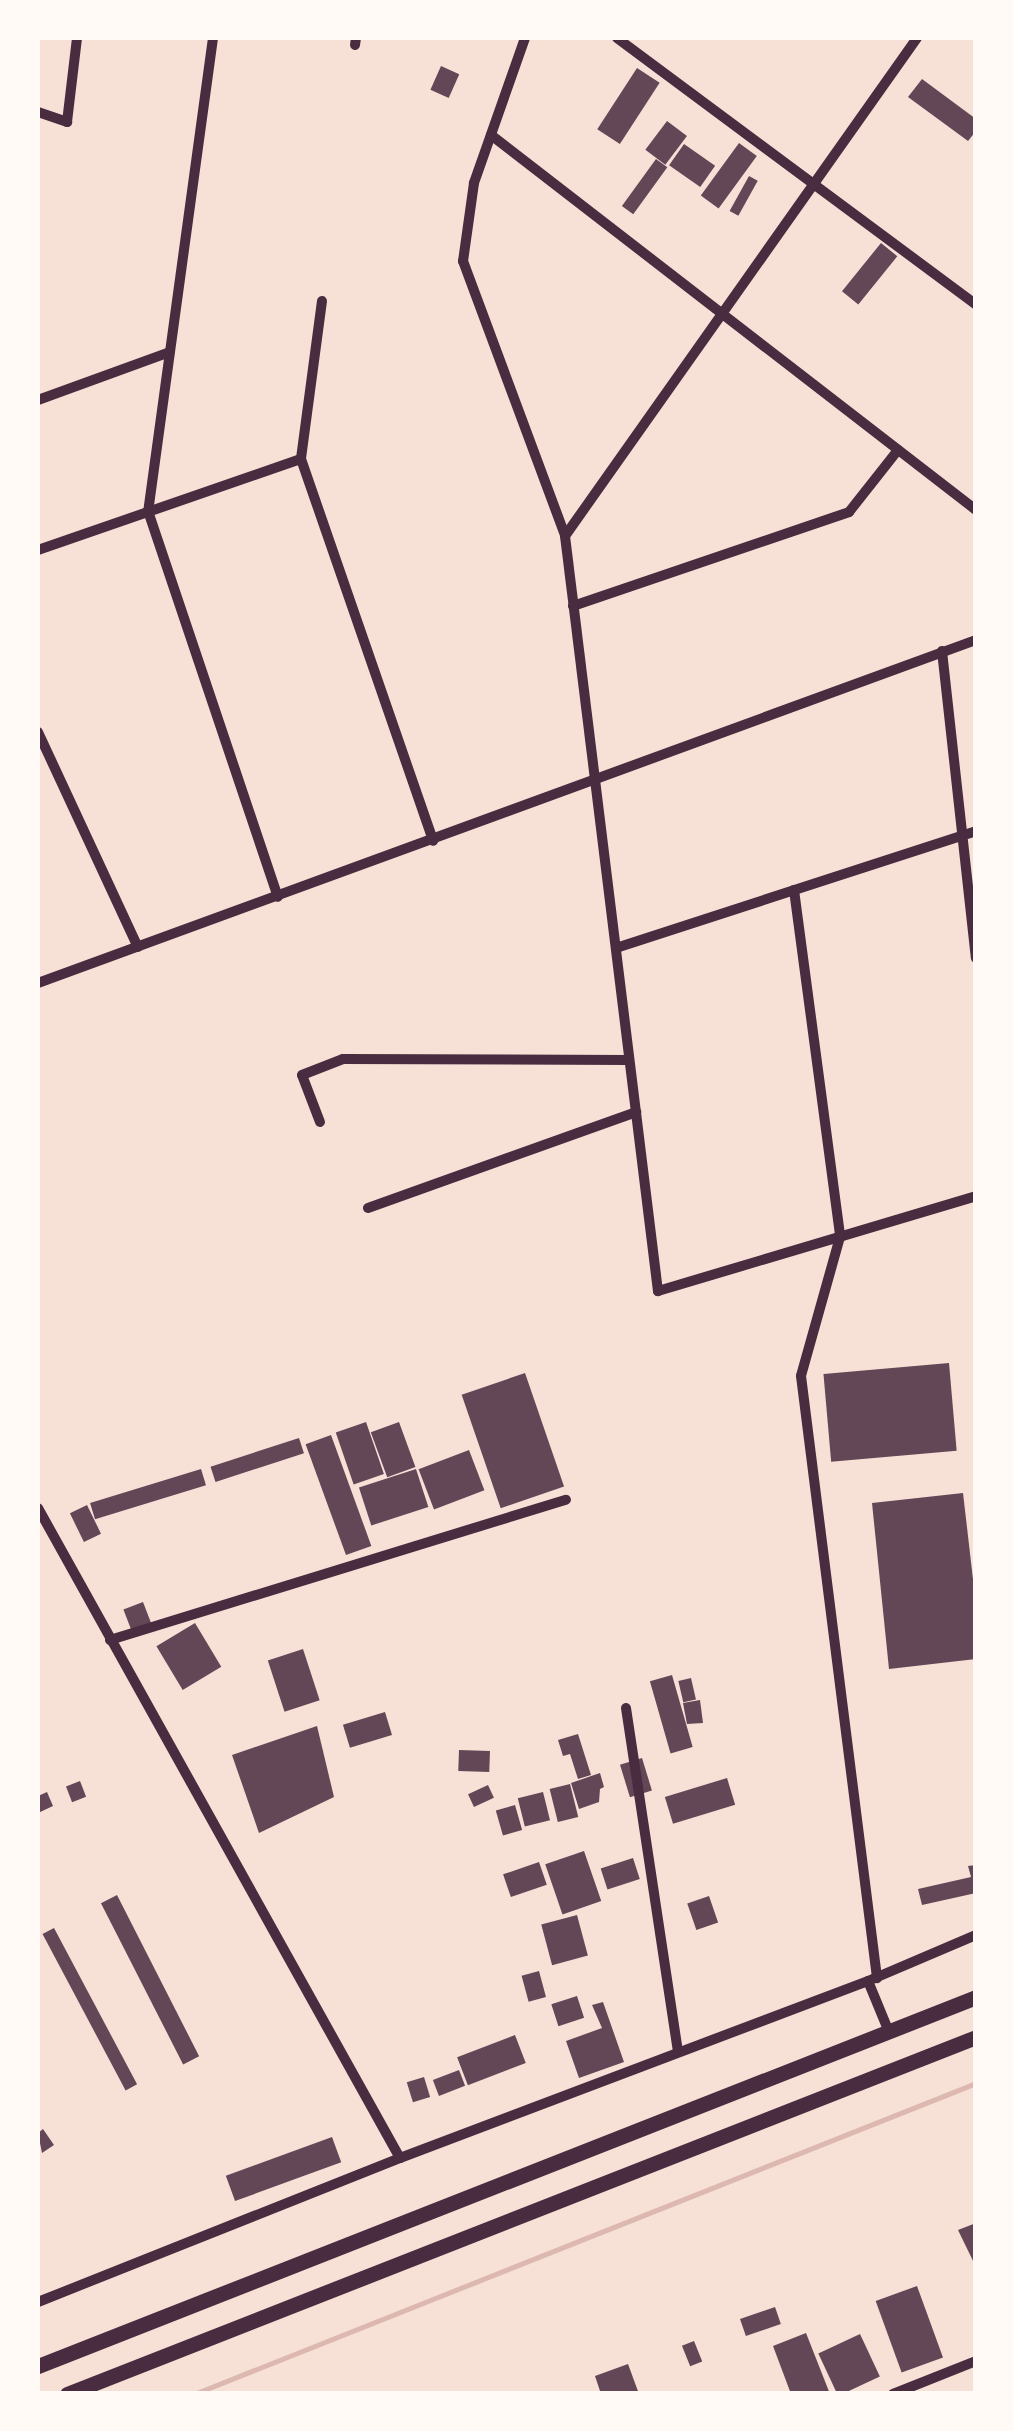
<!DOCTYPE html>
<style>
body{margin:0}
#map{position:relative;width:1013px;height:2431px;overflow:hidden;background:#f7e1d7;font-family:"Zilla Slab",serif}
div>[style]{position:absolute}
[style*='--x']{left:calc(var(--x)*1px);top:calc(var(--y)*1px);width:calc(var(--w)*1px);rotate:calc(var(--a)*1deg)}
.stream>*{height:5px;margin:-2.5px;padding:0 2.5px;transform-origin:2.5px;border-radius:2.5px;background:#dcb8b0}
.building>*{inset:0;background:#644757;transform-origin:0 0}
.minor>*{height:10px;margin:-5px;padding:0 5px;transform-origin:5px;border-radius:5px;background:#4a2c40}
.trunk>*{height:15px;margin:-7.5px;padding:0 7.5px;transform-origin:7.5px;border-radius:7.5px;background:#4a2c40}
span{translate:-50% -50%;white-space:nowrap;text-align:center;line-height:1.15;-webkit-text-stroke:8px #fffaf5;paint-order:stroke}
.frame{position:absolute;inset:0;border:40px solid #fffaf5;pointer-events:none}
</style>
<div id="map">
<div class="stream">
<i style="--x:194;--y:2394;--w:842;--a:-21.69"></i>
</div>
<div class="building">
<i style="left:441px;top:66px;width:20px;height:26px;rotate:24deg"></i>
<i style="left:637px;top:68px;width:27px;height:73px;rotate:33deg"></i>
<i style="clip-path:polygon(922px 79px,976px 119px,976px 131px,968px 141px,908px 97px)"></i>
<i style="left:667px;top:121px;width:25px;height:36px;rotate:37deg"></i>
<i style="left:739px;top:143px;width:22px;height:65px;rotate:36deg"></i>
<i style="left:684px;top:144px;width:38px;height:26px;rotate:35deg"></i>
<i style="left:656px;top:159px;width:14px;height:58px;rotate:36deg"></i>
<i style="left:749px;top:176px;width:10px;height:40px;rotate:29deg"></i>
<i style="left:881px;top:243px;width:21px;height:62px;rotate:39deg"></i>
<i style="left:949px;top:1363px;width:88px;height:126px;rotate:85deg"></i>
<i style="left:525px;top:1373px;width:120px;height:67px;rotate:71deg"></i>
<i style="left:366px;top:1422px;width:55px;height:32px;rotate:71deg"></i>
<i style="left:399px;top:1422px;width:48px;height:30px;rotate:70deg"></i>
<i style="left:331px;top:1435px;width:118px;height:27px;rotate:70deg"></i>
<i style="left:299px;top:1438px;width:16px;height:93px;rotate:72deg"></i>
<i style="left:469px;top:1450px;width:43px;height:54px;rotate:69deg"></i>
<i style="left:201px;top:1469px;width:17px;height:116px;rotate:73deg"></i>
<i style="left:416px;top:1469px;width:40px;height:60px;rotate:72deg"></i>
<i style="clip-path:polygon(963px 1493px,976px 1605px,976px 1659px,889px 1669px,872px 1503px)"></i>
<i style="left:87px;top:1505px;width:32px;height:19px;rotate:64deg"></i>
<i style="left:143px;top:1602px;width:25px;height:21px;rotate:69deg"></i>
<i style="left:195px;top:1623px;width:51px;height:45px;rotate:59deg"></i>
<i style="left:303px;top:1649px;width:54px;height:37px;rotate:72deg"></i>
<i style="left:672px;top:1675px;width:75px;height:23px;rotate:74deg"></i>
<i style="left:691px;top:1678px;width:22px;height:13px;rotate:77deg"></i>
<i style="clip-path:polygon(700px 1700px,703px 1723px,687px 1724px,683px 1703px)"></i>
<i style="left:385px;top:1712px;width:24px;height:44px;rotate:73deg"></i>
<i style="clip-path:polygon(317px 1726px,334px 1797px,259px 1833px,232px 1755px)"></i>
<i style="clip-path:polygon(578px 1734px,591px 1775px,578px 1779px,570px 1754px,563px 1756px,558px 1740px)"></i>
<i style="left:459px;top:1750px;width:31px;height:21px;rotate:2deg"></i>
<i style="left:642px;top:1758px;width:34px;height:23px;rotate:73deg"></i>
<i style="clip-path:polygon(600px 1773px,604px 1787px,600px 1789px,599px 1802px,579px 1809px,571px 1783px)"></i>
<i style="left:727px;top:1778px;width:28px;height:65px;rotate:73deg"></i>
<i style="left:80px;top:1781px;width:17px;height:15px;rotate:69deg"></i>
<i style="left:570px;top:1784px;width:34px;height:21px;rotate:76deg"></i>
<i style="left:488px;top:1785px;width:14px;height:22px;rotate:65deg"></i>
<i style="clip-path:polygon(47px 1792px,53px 1806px,38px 1813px,38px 1796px)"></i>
<i style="left:543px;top:1792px;width:29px;height:26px;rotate:76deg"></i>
<i style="left:515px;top:1805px;width:26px;height:20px;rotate:74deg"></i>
<i style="left:584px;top:1851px;width:53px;height:41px;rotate:71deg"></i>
<i style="left:633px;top:1858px;width:22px;height:34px;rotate:72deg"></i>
<i style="left:539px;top:1862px;width:24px;height:38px;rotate:71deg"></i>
<i style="clip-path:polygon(976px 1865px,976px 1893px,922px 1905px,918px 1889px,971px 1877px,968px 1866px)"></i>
<i style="left:117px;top:1895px;width:181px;height:18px;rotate:63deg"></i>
<i style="left:709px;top:1896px;width:28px;height:23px;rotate:71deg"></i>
<i style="left:577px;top:1915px;width:42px;height:37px;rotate:75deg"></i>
<i style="left:54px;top:1928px;width:177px;height:13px;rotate:62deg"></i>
<i style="left:539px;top:1971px;width:27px;height:18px;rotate:75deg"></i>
<i style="left:577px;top:1996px;width:23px;height:27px;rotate:72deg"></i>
<i style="clip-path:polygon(603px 2002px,624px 2062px,579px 2078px,566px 2041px,602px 2028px,592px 2005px)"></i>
<i style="left:515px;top:2035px;width:30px;height:62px;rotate:69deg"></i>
<i style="left:459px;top:2070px;width:17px;height:28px;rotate:69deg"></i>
<i style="left:424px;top:2077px;width:21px;height:18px;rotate:73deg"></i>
<i style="clip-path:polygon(43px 2129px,54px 2145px,42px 2153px,38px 2133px)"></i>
<i style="left:332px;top:2137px;width:27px;height:113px;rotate:70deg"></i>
<i style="clip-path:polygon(976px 2223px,976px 2264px,975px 2265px,958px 2230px)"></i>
<i style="left:917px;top:2286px;width:76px;height:44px;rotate:70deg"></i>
<i style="left:775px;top:2307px;width:18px;height:37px;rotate:71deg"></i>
<i style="clip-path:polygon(806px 2333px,830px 2394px,791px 2394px,773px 2346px)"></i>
<i style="left:860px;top:2334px;width:47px;height:46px;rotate:65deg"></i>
<i style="left:694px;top:2341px;width:22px;height:13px;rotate:68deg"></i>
<i style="clip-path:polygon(628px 2364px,639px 2394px,601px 2394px,595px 2376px)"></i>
</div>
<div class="minor">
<i style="--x:213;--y:38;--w:477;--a:97.8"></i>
<i style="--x:148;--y:511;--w:407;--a:71.4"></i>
<i style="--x:525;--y:38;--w:154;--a:109.4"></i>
<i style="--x:474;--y:183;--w:79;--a:98"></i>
<i style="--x:463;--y:261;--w:293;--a:69.6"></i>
<i style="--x:565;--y:536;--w:761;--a:82.98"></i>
<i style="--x:658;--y:1291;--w:332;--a:-16.6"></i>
<i style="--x:617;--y:38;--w:447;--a:36.6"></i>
<i style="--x:355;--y:45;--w:7;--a:-82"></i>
<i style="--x:38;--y:112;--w:31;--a:19"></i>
<i style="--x:67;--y:122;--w:85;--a:-83.2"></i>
<i style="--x:491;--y:135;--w:613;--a:37.71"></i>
<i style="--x:322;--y:301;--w:159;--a:97.6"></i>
<i style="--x:301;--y:459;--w:404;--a:70.9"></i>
<i style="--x:38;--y:400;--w:140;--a:-20"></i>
<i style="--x:565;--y:536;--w:610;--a:-54.75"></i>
<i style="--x:38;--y:550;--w:278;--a:-19.1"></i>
<i style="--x:573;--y:606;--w:292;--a:-18.8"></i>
<i style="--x:849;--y:512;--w:79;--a:-51.7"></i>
<i style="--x:942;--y:651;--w:309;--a:83.7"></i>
<i style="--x:38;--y:732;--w:237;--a:65.1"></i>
<i style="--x:794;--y:890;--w:350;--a:82.4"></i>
<i style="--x:840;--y:1237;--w:144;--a:105.7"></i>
<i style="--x:801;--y:1376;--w:607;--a:82.8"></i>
<i style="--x:616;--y:948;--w:379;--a:-18"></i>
<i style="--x:38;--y:983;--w:999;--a:-20.09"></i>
<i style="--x:320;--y:1122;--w:50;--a:-111"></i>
<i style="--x:302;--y:1075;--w:44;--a:-21.3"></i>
<i style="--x:343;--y:1059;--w:286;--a:0.2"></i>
<i style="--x:368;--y:1208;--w:285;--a:-19.7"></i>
<i style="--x:38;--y:1508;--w:744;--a:60.89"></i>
<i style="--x:110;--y:1640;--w:477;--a:-17.1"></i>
<i style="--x:626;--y:1708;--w:348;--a:81.4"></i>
<i style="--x:868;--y:1981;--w:55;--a:67.6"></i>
<i style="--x:38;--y:2302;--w:390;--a:-21.7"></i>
<i style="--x:400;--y:2158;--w:500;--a:-20.72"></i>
<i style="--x:868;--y:1981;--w:117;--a:-23.1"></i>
<i style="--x:893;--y:2394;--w:89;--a:-21.7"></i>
</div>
<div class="trunk">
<i style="--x:38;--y:2366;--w:1008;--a:-21.47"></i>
<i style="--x:67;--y:2394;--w:977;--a:-21.44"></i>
</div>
<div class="frame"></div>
</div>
